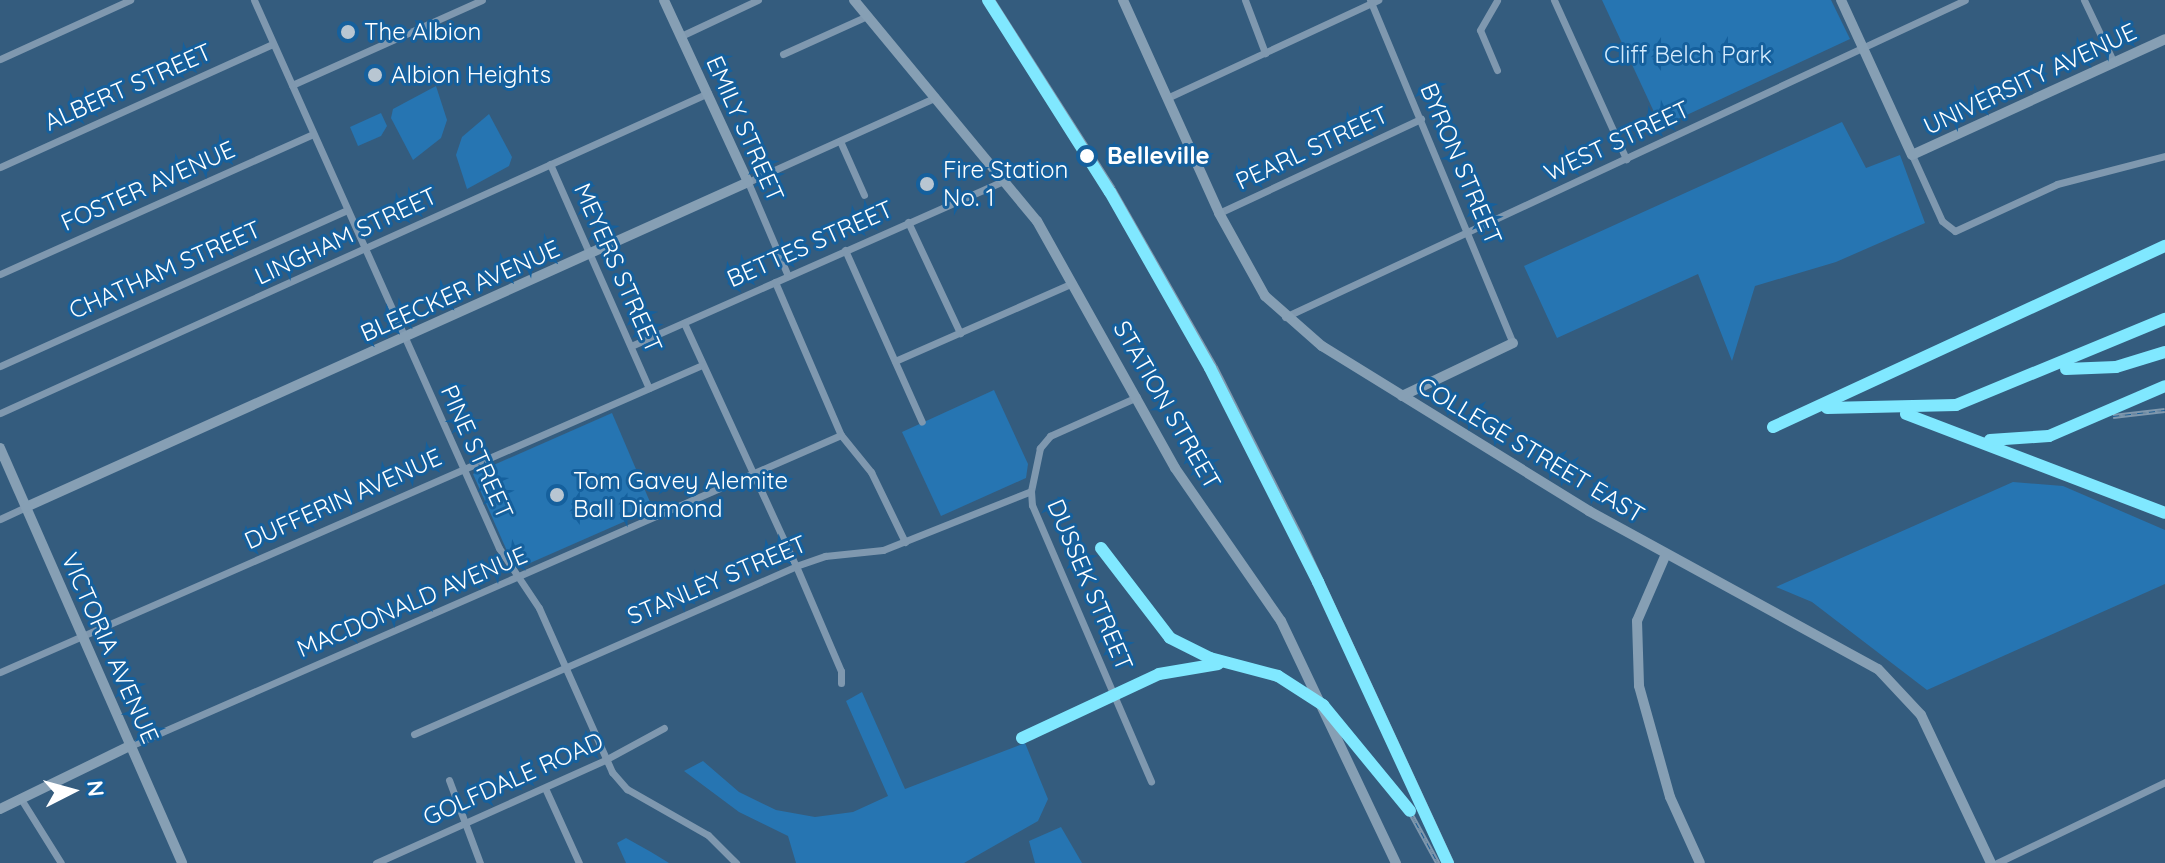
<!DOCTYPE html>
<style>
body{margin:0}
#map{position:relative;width:2165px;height:863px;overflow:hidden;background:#345c7e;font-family:Quicksand,sans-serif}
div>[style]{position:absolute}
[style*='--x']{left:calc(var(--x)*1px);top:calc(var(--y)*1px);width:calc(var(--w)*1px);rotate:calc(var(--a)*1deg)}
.green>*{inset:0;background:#2675b2}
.street>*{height:7px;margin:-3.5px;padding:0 3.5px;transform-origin:3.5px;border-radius:3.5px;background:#7f98af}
.secondary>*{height:10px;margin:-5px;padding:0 5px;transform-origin:5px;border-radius:5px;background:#869fb4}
.rail>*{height:5px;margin-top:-2.5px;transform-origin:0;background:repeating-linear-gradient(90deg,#15609d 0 6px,#7f98ae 0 12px);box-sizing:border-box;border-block:2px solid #7f98ae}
.rail-1>*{height:12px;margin:-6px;padding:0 6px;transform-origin:6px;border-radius:6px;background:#80e8ff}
.dots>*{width:22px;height:22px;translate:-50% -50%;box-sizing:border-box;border:4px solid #15609d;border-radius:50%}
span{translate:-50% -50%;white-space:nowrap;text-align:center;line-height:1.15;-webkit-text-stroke:6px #15609d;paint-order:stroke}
.poi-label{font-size:24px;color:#fff}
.left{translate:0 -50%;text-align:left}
.park-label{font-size:24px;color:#d4ebfd}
.street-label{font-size:24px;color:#fff}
.stop-label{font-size:24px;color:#fff;font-weight:700}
.north{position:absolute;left:32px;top:751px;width:80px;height:80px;-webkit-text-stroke:6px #15609d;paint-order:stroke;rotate:84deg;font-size:22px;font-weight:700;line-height:32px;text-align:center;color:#fff}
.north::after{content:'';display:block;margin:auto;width:28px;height:36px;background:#fff;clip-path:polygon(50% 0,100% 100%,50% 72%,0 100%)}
</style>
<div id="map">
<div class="green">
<i style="clip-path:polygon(1602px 0,1831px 0,1850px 39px,1661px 127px)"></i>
<i style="clip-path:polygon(436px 86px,447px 120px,441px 138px,413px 160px,391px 118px,393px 109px)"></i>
<i style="clip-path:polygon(381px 113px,387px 126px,381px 136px,358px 146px,350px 127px)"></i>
<i style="clip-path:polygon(489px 114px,512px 157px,509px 166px,467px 189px,456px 155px,462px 137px)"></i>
<i style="clip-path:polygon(1842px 122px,1866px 168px,1900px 155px,1925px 223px,1836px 262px,1755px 286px,1732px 361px,1698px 274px,1557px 338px,1524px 266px)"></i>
<i style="clip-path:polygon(994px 390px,1028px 464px,1026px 478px,941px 516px,902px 432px)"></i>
<i style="clip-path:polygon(612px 413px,653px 509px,521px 567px,507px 551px,473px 474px)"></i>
<i style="clip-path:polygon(2013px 482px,2063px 486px,2165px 530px,2165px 584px,1927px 690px,1812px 602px,1776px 587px)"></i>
<i style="clip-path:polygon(862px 692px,905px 789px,1025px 743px,1048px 799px,1038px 821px,964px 863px,796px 863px,788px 836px,739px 812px,684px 771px,703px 761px,739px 792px,776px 810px,815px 817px,853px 812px,888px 796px,846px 701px)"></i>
<i style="clip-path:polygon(1061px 827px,1082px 863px,1035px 863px,1029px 841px)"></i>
<i style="clip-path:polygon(626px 838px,651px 852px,669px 863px,626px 863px,617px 843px)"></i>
</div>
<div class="street">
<i style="--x:254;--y:0;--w:600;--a:65.91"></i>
<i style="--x:499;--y:548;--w:72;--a:56.3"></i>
<i style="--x:539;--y:608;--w:180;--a:66"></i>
<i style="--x:612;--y:772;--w:23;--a:49"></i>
<i style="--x:627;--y:789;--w:93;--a:29.6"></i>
<i style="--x:708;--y:835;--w:40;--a:45"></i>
<i style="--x:1245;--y:0;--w:57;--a:69.3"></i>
<i style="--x:1370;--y:0;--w:372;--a:67.4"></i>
<i style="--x:1554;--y:0;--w:175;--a:65.6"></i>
<i style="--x:2084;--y:0;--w:70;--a:64.5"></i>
<i style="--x:681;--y:36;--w:85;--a:-25.1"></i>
<i style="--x:783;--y:54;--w:92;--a:-24.3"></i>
<i style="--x:0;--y:59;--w:143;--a:-24.4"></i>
<i style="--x:1497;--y:70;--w:43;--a:-113"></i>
<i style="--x:1480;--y:30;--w:34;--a:-60"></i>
<i style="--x:292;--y:85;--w:208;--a:-24.1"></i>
<i style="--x:1167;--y:98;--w:233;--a:-24.9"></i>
<i style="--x:840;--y:141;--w:59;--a:66"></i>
<i style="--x:1912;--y:155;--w:72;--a:65.6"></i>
<i style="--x:1942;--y:221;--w:16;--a:38"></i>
<i style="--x:1955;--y:231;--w:112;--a:-24.7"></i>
<i style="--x:2057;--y:184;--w:112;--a:-14.5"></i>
<i style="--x:550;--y:164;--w:245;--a:66.2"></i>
<i style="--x:0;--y:167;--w:299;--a:-24.3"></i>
<i style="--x:1219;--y:213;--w:223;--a:-25"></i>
<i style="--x:908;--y:222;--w:123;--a:64.9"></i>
<i style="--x:845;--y:250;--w:188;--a:65.9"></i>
<i style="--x:0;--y:274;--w:343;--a:-24.1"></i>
<i style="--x:788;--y:276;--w:102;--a:-113.1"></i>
<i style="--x:748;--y:182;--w:206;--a:-24.3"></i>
<i style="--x:775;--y:282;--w:167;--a:66.7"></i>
<i style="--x:841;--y:435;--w:48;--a:51"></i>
<i style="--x:871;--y:472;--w:78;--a:64.1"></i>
<i style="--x:1285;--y:317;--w:750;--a:-24.99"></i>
<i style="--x:684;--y:323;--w:268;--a:65.3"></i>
<i style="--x:796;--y:566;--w:114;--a:66.8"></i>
<i style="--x:841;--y:671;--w:12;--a:90"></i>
<i style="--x:631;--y:346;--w:409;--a:-23.9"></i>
<i style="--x:895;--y:361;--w:194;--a:-23.7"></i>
<i style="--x:0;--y:366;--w:380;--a:-24.2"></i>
<i style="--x:1137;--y:397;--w:95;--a:155.9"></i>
<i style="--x:1050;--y:436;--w:16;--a:130"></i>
<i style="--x:1040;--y:448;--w:44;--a:101.8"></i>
<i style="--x:1031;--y:491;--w:14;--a:86"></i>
<i style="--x:1032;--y:505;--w:301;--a:66.7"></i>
<i style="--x:0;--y:413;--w:777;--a:-24.32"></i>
<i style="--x:0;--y:519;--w:29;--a:-25"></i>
<i style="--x:0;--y:672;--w:766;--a:-23.62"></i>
<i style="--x:414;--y:734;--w:417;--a:-23.7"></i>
<i style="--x:796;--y:566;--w:31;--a:-19"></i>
<i style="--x:825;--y:556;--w:58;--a:-5.9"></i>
<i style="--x:883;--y:550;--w:159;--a:-21.7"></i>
<i style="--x:130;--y:746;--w:776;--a:-23.63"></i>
<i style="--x:449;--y:780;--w:89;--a:69.5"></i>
<i style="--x:545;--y:788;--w:82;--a:65.6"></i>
<i style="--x:21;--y:799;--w:75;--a:58"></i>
<i style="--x:376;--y:863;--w:251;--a:-24.2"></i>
<i style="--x:605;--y:760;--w:67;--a:-28.5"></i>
<i style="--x:1997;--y:863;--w:187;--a:-25.7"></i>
</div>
<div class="secondary">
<i style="--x:854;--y:0;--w:287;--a:50.4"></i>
<i style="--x:1037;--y:221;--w:283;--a:60.8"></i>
<i style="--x:1175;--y:468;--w:186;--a:55.3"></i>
<i style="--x:1281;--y:621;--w:268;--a:64.6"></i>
<i style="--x:1123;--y:0;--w:234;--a:65.7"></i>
<i style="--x:1219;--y:213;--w:95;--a:61"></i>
<i style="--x:1265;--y:296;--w:76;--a:41.3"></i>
<i style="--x:1322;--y:346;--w:314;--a:31.7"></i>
<i style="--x:1589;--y:511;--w:329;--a:28.7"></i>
<i style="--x:1878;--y:669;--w:63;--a:46.9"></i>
<i style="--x:1921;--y:715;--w:164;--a:64.7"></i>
<i style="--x:1841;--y:0;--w:170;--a:65.4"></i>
<i style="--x:1912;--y:155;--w:278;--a:-24.6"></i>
<i style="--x:1402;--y:396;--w:123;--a:-25.5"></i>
<i style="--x:0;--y:448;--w:453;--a:66.3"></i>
<i style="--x:26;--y:507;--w:792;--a:-24.23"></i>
<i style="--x:748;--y:182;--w:200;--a:-114.8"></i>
<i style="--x:1666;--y:554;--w:73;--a:113.4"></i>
<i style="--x:1637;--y:621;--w:65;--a:88.2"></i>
<i style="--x:1639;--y:686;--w:115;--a:74.4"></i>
<i style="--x:1670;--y:797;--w:72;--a:65.6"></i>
<i style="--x:0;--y:809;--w:144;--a:-25.9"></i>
</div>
<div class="rail">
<i style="--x:993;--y:0;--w:223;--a:57.4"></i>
<i style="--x:1113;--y:188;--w:205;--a:60.2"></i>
<i style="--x:1215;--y:366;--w:191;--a:63.2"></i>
<i style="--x:1301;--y:536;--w:360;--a:65.2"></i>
<i style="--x:2065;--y:369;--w:51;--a:-2.2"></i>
<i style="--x:2116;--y:367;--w:51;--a:-17"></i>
<i style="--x:1826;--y:408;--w:130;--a:-1.3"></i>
<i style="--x:1956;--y:405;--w:226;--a:-22.4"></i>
<i style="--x:1902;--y:413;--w:281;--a:20.8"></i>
<i style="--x:2113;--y:416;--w:52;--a:-6.6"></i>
<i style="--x:1773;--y:427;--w:432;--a:-24.8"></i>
<i style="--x:1985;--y:439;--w:64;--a:-2.7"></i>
<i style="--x:2049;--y:436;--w:126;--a:-23.3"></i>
<i style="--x:1101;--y:548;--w:113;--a:52.5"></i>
<i style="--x:1170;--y:638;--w:45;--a:26.6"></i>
<i style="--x:1210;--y:658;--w:70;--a:14.8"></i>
<i style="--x:1278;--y:676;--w:54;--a:32.8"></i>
<i style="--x:1323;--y:705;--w:126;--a:49.8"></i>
<i style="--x:1404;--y:801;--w:71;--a:61.3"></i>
<i style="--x:1022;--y:738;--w:151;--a:-25"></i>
<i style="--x:1159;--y:674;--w:56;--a:-10.3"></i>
</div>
<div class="rail-1">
<i style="--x:988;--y:0;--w:227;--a:57.6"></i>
<i style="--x:1110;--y:192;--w:202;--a:60.4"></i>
<i style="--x:1210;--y:368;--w:240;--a:63.2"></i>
<i style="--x:1318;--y:582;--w:310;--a:65.2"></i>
<i style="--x:2066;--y:369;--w:50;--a:-2.3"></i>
<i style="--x:2116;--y:367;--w:51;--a:-17"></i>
<i style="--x:1827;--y:408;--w:129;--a:-1.3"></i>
<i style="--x:1956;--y:405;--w:226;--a:-22.4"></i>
<i style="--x:1906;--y:414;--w:277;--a:20.9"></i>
<i style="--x:1773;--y:427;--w:432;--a:-24.8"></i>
<i style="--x:1990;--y:440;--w:59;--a:-3.9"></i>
<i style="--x:2049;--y:436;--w:126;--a:-23.3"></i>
<i style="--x:1101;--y:548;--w:113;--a:52.5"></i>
<i style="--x:1170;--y:638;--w:45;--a:26.6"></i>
<i style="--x:1210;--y:658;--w:70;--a:14.8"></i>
<i style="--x:1278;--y:676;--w:54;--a:32.8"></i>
<i style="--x:1323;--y:705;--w:137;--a:50.6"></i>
<i style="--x:1022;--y:738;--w:151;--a:-25"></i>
<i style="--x:1159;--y:674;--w:60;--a:-9.6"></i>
</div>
<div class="dots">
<i style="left:348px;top:32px;background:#b8c6d2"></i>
<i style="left:375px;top:75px;background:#b8c6d2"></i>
<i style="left:1087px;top:156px;background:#fff"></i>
<i style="left:927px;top:184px;background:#b8c6d2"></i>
<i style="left:557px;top:495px;background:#b8c6d2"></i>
</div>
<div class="poi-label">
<span class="left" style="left:364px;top:32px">The Albion</span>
<span class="left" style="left:391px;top:75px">Albion Heights</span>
<span class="left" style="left:943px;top:184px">Fire Station<br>No. 1</span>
<span class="left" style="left:573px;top:495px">Tom Gavey Alemite<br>Ball Diamond</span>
</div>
<div class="park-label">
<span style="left:1688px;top:55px">Cliff Belch Park</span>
</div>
<div class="street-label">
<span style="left:2030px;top:79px;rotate:-25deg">UNIVERSITY AVENUE</span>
<span style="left:128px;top:87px;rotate:-24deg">ALBERT STREET</span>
<span style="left:745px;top:129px;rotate:66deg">EMILY STREET</span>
<span style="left:1617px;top:141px;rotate:-25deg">WEST STREET</span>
<span style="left:1312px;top:148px;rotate:-25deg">PEARL STREET</span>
<span style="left:1461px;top:164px;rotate:67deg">BYRON STREET</span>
<span style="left:148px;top:186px;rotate:-24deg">FOSTER AVENUE</span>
<span style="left:346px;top:236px;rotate:-25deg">LINGHAM STREET</span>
<span style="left:810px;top:244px;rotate:-24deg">BETTES STREET</span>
<span style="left:618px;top:268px;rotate:66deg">MEYERS STREET</span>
<span style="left:165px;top:270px;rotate:-24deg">CHATHAM STREET</span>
<span style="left:460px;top:291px;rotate:-24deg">BLEECKER AVENUE</span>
<span style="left:1167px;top:405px;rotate:60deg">STATION STREET</span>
<span style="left:1531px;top:450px;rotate:31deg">COLLEGE STREET EAST</span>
<span style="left:477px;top:452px;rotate:66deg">PINE STREET</span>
<span style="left:343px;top:499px;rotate:-24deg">DUFFERIN AVENUE</span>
<span style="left:717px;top:580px;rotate:-23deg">STANLEY STREET</span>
<span style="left:1090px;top:585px;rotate:67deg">DUSSEK STREET</span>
<span style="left:412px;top:602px;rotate:-23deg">MACDONALD AVENUE</span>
<span style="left:110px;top:648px;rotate:66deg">VICTORIA AVENUE</span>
<span style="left:513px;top:779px;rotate:-24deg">GOLFDALE ROAD</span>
</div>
<div class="stop-label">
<span class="left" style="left:1107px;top:156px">Belleville</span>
</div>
<div class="north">N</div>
</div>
